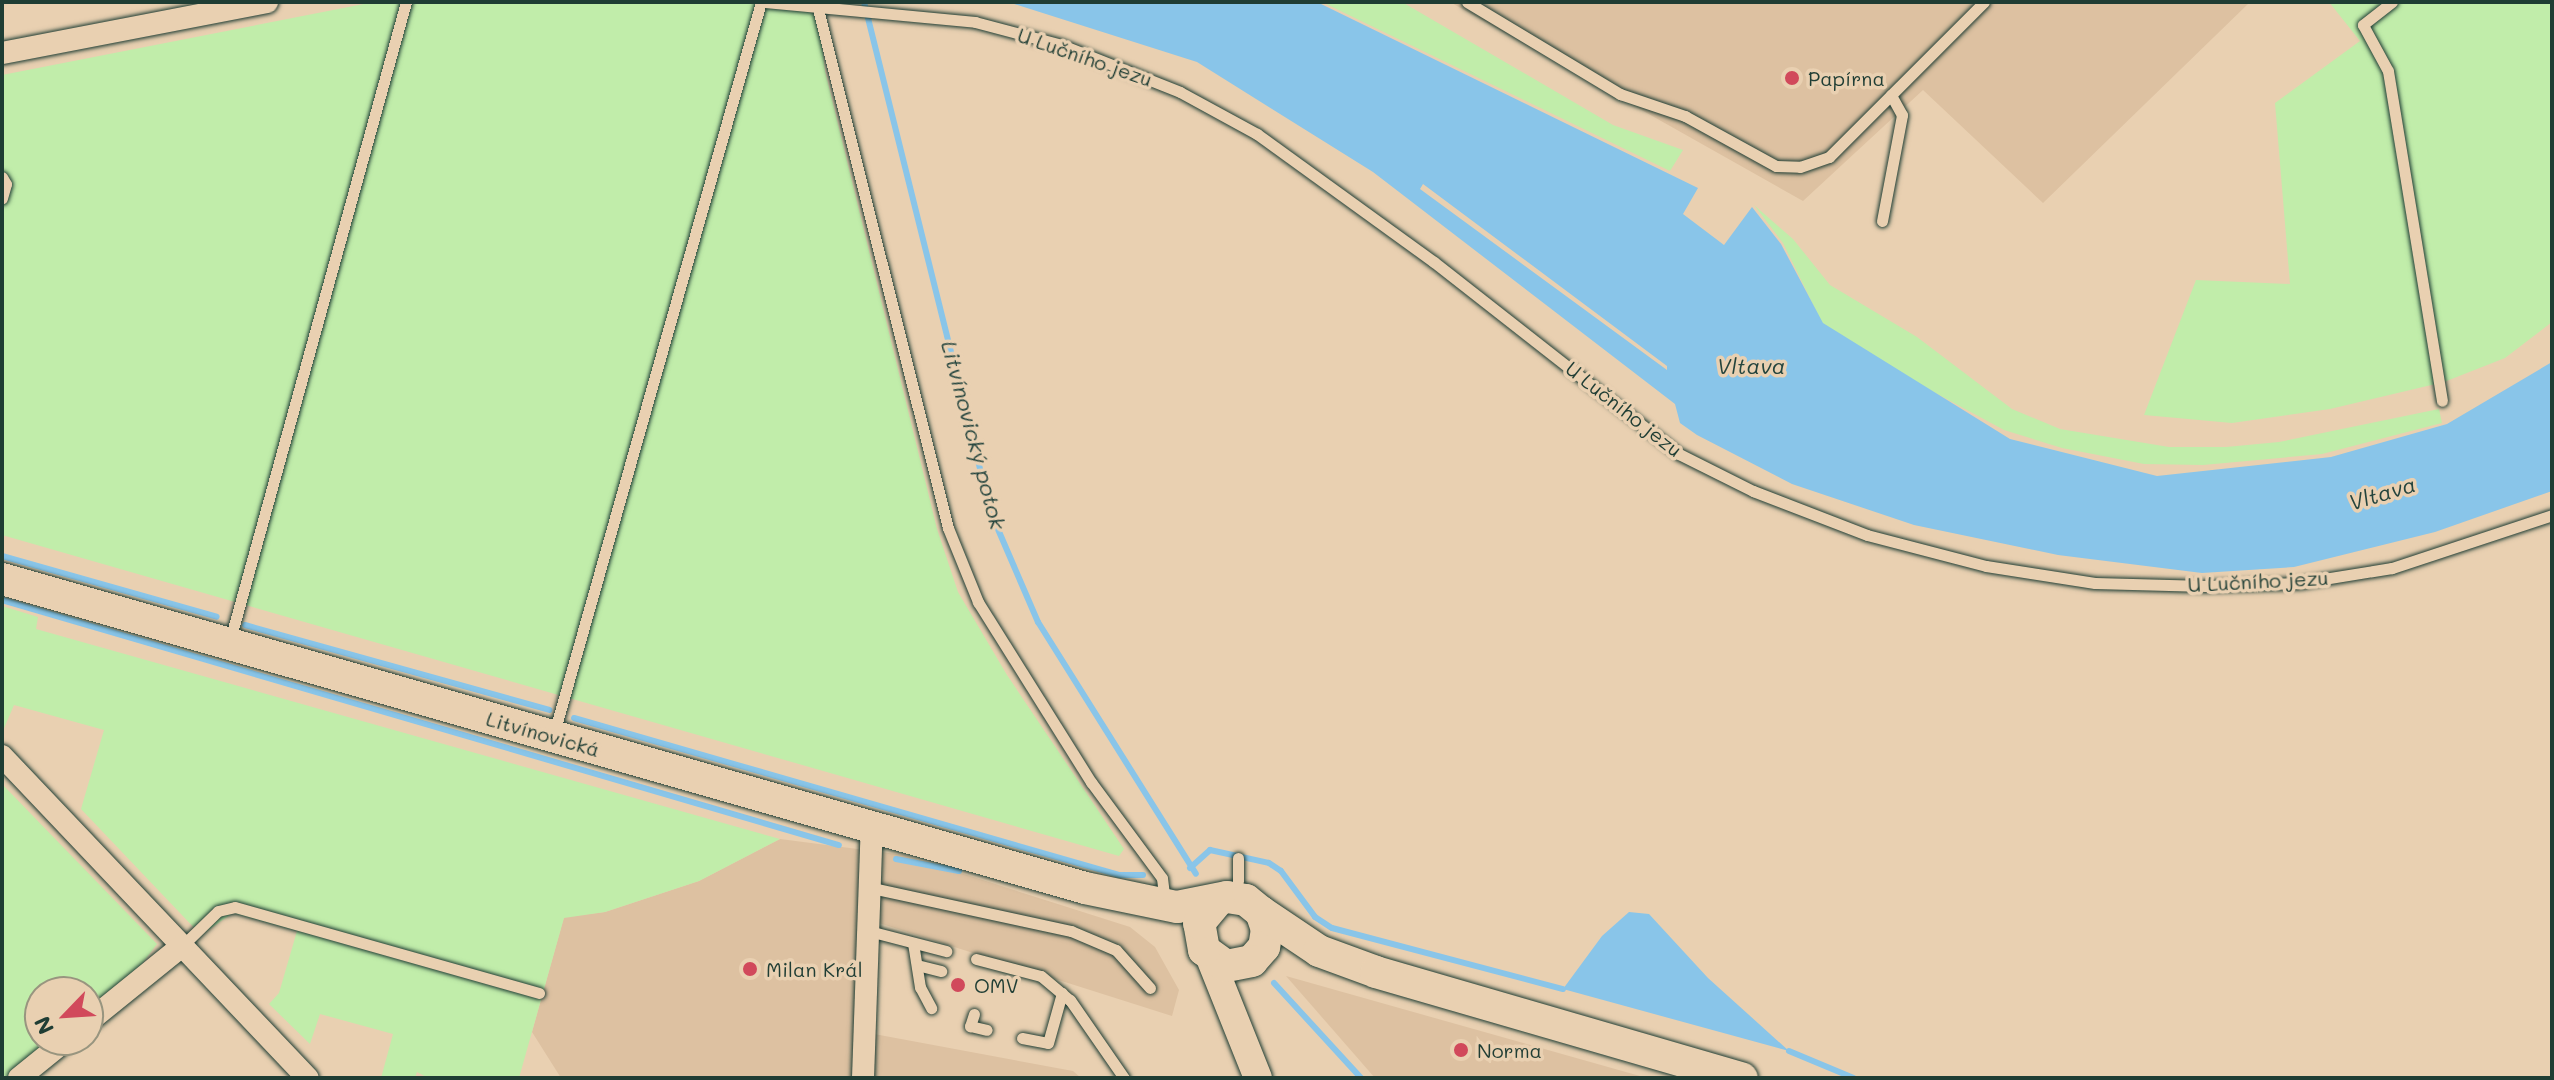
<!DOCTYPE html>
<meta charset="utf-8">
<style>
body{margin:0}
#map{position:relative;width:2554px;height:1080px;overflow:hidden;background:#e9d0b1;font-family:Mali,sans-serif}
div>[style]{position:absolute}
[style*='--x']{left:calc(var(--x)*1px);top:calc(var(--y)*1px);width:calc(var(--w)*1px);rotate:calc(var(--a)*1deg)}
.built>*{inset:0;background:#ddc1a1}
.green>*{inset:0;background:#c1edaa}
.water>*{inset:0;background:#89c5e9}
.stream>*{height:6px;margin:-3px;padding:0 3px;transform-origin:3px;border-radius:3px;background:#89c5e9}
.roads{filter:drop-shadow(0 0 2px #1f3d34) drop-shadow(0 0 2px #1f3d34)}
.service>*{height:11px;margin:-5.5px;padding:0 5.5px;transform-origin:5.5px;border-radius:5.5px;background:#e9d0b1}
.minor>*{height:22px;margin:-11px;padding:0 11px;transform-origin:11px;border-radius:11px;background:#e9d0b1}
.tertiary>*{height:28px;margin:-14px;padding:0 14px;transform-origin:14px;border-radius:14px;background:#e9d0b1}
.secondary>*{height:32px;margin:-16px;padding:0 16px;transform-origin:16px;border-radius:16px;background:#e9d0b1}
.dots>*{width:22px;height:22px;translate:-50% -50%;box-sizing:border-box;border:4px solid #e9d0b1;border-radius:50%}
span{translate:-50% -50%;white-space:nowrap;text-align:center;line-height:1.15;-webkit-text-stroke:7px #e9d0b1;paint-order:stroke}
.street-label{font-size:20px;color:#1f3d34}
.poi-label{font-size:20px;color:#1f3d34}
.left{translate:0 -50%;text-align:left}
.water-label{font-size:22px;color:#24443d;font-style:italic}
.frame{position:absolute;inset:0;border:4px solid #1f3d34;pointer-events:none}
.north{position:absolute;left:24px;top:976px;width:80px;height:80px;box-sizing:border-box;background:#e9d0b1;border:2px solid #98957f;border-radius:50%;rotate:245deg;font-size:22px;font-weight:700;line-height:32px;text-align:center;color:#1f3d34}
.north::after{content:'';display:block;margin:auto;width:28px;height:36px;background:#d1495b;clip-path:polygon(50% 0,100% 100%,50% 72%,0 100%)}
</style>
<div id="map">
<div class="built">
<i style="clip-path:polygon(1450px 2px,2248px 2px,2249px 3px,2043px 203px,1923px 90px,1803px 201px)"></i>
<i style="clip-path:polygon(780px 839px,904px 855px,1130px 927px,1155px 947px,1179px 990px,1172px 1016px,860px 917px,858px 1031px,1073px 1071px,1081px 1078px,561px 1078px,532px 1032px,564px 917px,605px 912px,699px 881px)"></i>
<i style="clip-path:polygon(1286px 976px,1647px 1078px,1375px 1078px)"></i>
</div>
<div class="green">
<i style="clip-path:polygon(374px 2px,765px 2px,818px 9px,825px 71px,937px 529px,958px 592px,1007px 675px,1124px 849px,1119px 856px,2px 535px,2px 75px)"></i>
<i style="clip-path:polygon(1322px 2px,1402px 2px,1613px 125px,1683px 150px,1670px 171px)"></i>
<i style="clip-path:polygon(2329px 2px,2552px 2px,2552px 322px,2505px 358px,2444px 382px,2330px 409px,2232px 423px,2144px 415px,2196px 280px,2290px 284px,2275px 103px,2360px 41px)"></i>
<i style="clip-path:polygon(1754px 205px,1793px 239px,1830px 285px,1917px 337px,2012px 409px,2060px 429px,2169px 447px,2226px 447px,2279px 442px,2439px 409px,2442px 423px,2322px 454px,2203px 465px,2144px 464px,2062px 448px,2004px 430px,1880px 363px,1823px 325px,1783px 243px)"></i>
<i style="clip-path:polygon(2px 606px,38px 617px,36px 629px,780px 839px,699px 881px,605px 912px,564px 918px,519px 1078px,428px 1078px,417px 1072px,415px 1078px,381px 1078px,393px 1034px,320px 1014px,310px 1044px,269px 1004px,279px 993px,297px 931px,233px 913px,201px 935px,81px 809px,104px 730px,14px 705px,2px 733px)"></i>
<i style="clip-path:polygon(2px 784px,157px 944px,136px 972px,88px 1012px,88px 992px,40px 992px,40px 1040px,54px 1040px,7px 1078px,2px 1078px)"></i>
</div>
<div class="water">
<i style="clip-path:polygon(evenodd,1008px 2px,1317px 2px,1698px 188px,1683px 214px,1724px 245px,1752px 207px,1781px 244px,1823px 323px,2010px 439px,2157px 476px,2331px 457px,2447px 424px,2552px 362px,2552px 491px,2435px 532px,2294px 567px,2202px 573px,2058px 555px,1914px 525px,1792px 484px,1697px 435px,1680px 423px,1675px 404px,1373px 172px,1197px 62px,1008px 2px,1423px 184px,1667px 366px,1667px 370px,1420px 189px,1423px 184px)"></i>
<i style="clip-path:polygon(1629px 912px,1649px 914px,1708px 978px,1789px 1051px,1563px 989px,1602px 936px)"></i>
</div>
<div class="stream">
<i style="--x:864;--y:2;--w:527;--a:76.04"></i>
<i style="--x:991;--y:513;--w:119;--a:66.7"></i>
<i style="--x:1038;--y:622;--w:297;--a:57.9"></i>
<i style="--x:2;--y:556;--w:223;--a:15.8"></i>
<i style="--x:2;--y:600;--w:872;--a:16.32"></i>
<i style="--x:245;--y:625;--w:316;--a:15.6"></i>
<i style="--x:574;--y:718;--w:567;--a:16.07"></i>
<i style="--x:1119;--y:875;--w:24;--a:0"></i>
<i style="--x:896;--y:859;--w:64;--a:10.8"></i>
<i style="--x:959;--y:871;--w:6;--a:-72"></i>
<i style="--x:1190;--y:868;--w:27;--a:-42"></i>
<i style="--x:1210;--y:850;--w:60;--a:12.4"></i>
<i style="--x:1269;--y:863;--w:14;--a:34"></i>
<i style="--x:1281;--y:871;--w:57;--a:53.5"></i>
<i style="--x:1315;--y:917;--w:20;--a:33"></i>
<i style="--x:1332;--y:928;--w:239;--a:14.8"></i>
<i style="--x:1274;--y:983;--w:129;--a:47.5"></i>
<i style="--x:1789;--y:1051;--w:70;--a:22.6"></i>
</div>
<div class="roads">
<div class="service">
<i style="--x:765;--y:2;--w:211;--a:5.4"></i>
<i style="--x:975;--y:22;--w:90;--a:14.8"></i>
<i style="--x:1062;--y:45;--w:127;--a:21.7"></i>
<i style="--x:1180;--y:92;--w:88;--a:28.6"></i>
<i style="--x:1257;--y:134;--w:218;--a:35.9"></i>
<i style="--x:1434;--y:262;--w:311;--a:38.1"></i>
<i style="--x:1679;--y:454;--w:83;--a:26.6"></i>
<i style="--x:1753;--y:491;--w:122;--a:21.1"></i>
<i style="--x:1867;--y:535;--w:123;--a:14.6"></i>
<i style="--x:1986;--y:566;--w:110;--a:8.9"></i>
<i style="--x:2095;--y:583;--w:111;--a:1.5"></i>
<i style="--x:2206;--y:586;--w:93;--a:-1.8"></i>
<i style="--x:2299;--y:583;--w:94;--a:-9.2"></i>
<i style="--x:2392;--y:568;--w:169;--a:-18.3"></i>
<i style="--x:1467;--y:2;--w:179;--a:31"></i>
<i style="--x:1620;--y:94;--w:69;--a:18.7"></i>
<i style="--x:1685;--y:116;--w:104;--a:28.8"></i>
<i style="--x:1776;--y:166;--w:24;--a:2"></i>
<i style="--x:1800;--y:167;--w:31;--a:-19"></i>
<i style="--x:1829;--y:157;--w:219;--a:-45"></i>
<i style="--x:2392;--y:2;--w:37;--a:142"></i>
<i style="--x:2363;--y:25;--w:52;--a:61.5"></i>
<i style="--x:2388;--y:71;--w:334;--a:80.7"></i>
<i style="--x:818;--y:9;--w:535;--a:75.94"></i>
<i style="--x:948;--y:528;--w:80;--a:67.9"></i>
<i style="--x:978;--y:602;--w:213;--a:57.9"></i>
<i style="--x:1091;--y:782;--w:119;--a:53.5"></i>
<i style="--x:1162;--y:878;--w:16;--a:83"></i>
<i style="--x:2;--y:177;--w:8;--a:60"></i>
<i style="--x:6;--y:184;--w:15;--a:106"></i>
<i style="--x:1882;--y:221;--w:108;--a:-79.3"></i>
<i style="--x:1902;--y:115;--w:23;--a:-119"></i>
<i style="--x:230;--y:640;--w:662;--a:-74.58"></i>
<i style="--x:554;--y:733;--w:760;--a:-74.19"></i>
<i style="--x:1238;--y:881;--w:23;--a:-90"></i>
<i style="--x:872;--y:888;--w:204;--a:12.2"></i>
<i style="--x:1071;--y:931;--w:49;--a:22.9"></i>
<i style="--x:1116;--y:950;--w:51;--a:48.2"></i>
<i style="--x:869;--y:931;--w:80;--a:14.6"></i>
<i style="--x:913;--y:943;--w:45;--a:81"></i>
<i style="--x:920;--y:987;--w:24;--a:62"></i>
<i style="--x:182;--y:946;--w:50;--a:-44.2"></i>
<i style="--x:218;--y:911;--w:17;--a:-13"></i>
<i style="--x:235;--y:907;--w:316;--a:15.8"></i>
<i style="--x:976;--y:959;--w:67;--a:14.7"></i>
<i style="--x:1041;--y:976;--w:38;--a:40"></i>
<i style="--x:1070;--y:1000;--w:95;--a:55.3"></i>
<i style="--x:917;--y:965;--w:25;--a:14"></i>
<i style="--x:974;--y:1014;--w:13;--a:108"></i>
<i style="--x:970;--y:1026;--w:17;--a:13"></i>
<i style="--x:1022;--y:1038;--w:26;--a:11"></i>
<i style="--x:1048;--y:1043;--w:52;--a:-74.4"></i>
</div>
<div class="minor">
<i style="--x:2;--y:53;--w:270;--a:-10.9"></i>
<i style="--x:2;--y:756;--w:444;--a:46.5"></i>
<i style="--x:88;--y:1022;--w:121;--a:-39"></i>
<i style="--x:19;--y:1078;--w:60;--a:-39"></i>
<i style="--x:863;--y:1078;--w:252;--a:-88"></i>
</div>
<div class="tertiary">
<i style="--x:1210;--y:958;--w:129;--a:68.2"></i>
</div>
<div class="secondary">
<i style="--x:2;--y:579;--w:1126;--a:15.92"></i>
<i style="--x:1085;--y:888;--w:94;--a:11.7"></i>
<i style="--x:1177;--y:907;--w:51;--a:-11.3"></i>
<i style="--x:1227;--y:897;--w:19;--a:9"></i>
<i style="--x:1246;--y:900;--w:19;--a:39"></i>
<i style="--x:1261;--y:912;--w:18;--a:71"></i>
<i style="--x:1267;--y:929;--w:18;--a:99"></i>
<i style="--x:1264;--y:947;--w:18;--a:131"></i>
<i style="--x:1252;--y:961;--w:26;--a:169"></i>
<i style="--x:1226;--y:966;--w:27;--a:-144"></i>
<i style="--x:1204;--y:950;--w:27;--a:-100"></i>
<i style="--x:1199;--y:923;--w:30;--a:-50"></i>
<i style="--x:1261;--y:912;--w:70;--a:33.9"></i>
<i style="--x:1319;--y:951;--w:61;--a:20.2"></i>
<i style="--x:1376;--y:972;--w:381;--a:16.2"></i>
</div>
</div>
<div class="dots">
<i style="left:1792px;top:78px;background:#d1495b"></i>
<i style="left:750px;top:969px;background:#d1495b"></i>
<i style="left:958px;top:985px;background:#d1495b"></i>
<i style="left:1461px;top:1050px;background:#d1495b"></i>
</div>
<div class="street-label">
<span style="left:1085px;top:57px;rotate:19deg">U Lučního jezu</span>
<span style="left:1624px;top:409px;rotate:38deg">U Lučního jezu</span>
<span style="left:2258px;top:581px;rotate:-3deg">U Lučního jezu</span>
<span style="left:543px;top:734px;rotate:16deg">Litvínovická</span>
</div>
<div class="poi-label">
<span class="left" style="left:1808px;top:78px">Papírna</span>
<span class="left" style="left:766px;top:969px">Milan Král</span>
<span class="left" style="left:974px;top:985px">OMV</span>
<span class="left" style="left:1477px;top:1050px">Norma</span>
</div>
<div class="water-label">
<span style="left:1751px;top:366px">Vltava</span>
<span style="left:974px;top:435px;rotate:75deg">Litvínovický potok</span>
<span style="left:2382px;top:493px;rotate:-17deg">Vltava</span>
</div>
<div class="frame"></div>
<div class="north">N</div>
</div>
